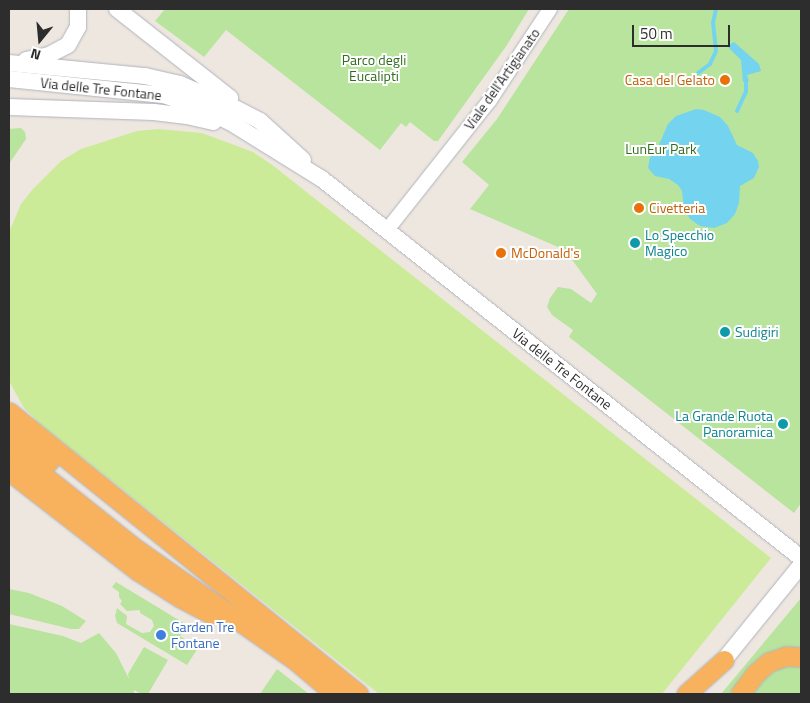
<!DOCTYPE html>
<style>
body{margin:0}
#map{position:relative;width:810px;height:703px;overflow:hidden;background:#eee7e0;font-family:"Titillium Web",sans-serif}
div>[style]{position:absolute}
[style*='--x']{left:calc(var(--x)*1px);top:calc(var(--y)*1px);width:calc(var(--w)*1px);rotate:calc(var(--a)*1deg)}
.green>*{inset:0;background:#b8e49d}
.pitch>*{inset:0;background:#cceb99}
.water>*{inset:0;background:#74d4ef}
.stream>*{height:4px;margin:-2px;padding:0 2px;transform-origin:2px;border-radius:2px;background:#74d4ef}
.roads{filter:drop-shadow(0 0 1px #b0b3bd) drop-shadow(0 0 1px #b0b3bd)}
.tertiary>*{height:14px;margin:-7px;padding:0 7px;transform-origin:7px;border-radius:7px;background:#fff}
.secondary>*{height:16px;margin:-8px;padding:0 8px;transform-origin:8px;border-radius:8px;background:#fff}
.trunk>*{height:19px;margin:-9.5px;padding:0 9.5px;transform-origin:9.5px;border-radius:9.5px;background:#f8b25e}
.dots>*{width:14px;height:14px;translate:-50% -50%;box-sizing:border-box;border:2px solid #fff;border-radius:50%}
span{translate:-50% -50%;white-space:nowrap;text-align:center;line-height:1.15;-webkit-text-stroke:4px #fff;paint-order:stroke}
.park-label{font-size:14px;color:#306c1b}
.street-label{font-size:14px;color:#2d2d2d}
.food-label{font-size:14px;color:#c56008}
.right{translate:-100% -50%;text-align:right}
.left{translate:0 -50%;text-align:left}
.culture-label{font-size:14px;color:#0d838f}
.shop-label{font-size:14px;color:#366cbe}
.frame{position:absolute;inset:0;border:10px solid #2d2d2d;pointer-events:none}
.north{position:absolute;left:15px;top:15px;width:50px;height:50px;-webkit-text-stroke:4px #fff;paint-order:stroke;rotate:197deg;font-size:14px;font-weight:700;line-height:20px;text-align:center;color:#2d2d2d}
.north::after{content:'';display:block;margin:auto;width:18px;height:22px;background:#2d2d2d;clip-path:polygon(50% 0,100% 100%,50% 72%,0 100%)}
.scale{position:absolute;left:632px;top:25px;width:98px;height:22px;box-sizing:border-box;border:2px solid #2d2d2d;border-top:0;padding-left:6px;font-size:15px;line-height:18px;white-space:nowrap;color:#2d2d2d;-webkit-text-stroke:4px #fff;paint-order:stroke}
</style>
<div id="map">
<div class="green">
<i style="clip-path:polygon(165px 9px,529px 9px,507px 45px,438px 141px,434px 141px,410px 122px,406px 127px,401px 123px,380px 150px,226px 30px,204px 57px,155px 21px)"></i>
<i style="clip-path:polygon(569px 9px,801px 9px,801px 503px,794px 513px,569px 337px,573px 330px,552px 315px,547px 307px,550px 298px,558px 287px,571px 289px,591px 303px,597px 294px,565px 250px,470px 209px,489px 185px,462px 162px,497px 119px)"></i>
<i style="clip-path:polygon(21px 128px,25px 132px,26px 139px,9px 164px,9px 129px)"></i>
<i style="clip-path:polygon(116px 582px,187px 625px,180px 636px,198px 648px,187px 665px,117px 623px,115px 616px,117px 608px,127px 616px,126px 624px,142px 633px,150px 632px,154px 626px,152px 620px,140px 613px,140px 610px,127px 611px,120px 604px,122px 601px,119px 597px,119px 592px,112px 587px)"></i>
<i style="clip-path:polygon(9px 589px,29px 593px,62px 606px,86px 621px,79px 629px,71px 629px,9px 614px)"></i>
<i style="clip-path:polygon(801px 598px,801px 648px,757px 661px,729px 694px,721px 694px)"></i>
<i style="clip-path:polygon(9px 624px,63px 636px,81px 643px,99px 633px,116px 653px,129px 679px,128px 674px,144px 647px,168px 660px,148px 694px,141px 694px,134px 690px,134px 694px,9px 694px)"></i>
<i style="clip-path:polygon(783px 664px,801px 664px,801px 694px,747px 694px,759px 678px)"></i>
<i style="clip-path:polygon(277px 669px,309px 694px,260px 694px)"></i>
</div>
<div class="pitch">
<i style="clip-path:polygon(158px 129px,202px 133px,253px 152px,271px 164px,771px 558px,662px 694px,379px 694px,41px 425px,24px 408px,9px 381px,9px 232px,21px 204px,32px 190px,61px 161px,81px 149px,137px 131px)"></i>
</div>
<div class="water">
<i style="clip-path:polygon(734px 42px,759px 64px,761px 71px,747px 75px,749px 81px,743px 82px,741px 60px,727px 46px)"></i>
<i style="clip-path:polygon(696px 109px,704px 110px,720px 117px,728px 126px,737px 145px,753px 153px,758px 161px,759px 167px,754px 178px,740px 186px,739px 203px,735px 214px,727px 223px,714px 228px,700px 226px,690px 219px,684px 209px,682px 191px,678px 185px,669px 179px,655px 176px,648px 168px,650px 157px,658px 147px,668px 124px,676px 116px)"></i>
</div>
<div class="stream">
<i style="--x:698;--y:73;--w:15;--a:-37"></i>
<i style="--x:710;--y:64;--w:14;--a:-65"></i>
<i style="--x:716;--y:51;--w:28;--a:-96"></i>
<i style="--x:713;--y:23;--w:14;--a:-78"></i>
<i style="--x:737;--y:111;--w:21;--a:-65"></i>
<i style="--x:746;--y:92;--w:10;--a:-90"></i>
</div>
<div class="roads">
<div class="tertiary">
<i style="--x:387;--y:230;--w:166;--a:-51.6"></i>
<i style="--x:490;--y:100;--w:109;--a:-56.6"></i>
</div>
<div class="secondary">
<i style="--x:117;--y:9;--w:144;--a:38.2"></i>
<i style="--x:26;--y:60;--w:24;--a:-12"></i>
<i style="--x:49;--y:55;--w:21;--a:-28"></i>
<i style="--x:68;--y:45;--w:21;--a:-61"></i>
<i style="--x:78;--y:27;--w:18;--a:-90"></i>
<i style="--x:9;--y:63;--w:137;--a:5.5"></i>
<i style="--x:145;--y:76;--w:36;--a:13"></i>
<i style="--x:180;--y:84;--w:51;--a:23.1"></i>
<i style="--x:227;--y:104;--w:37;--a:27"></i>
<i style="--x:260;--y:121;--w:58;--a:42.2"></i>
<i style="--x:9;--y:79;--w:155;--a:5.9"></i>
<i style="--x:163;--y:95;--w:32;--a:18"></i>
<i style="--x:193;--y:105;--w:41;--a:24.7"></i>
<i style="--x:230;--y:122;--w:108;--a:31.8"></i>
<i style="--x:322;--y:179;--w:611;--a:38.35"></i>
<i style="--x:9;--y:107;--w:145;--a:2"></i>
<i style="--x:154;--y:112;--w:33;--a:7"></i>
<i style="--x:187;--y:116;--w:27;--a:13"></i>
<i style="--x:724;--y:660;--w:122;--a:-51"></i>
</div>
<div class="trunk">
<i style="--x:9;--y:412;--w:449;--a:38.9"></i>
<i style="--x:9;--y:430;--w:51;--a:37.8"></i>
<i style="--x:9;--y:448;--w:157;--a:38.5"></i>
<i style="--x:132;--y:546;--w:200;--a:35"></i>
<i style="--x:296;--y:661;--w:51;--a:40.2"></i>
<i style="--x:9;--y:471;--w:163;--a:37.8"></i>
<i style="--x:138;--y:571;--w:49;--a:32.4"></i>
<i style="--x:179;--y:597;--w:36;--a:28"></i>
<i style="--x:686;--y:694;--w:51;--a:-41.8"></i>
<i style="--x:740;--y:694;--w:25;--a:-53"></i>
<i style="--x:755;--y:674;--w:18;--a:-41"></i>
<i style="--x:769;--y:662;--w:18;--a:-19"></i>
<i style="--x:786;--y:656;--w:15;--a:4"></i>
</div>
</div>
<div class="dots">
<i style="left:725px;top:80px;background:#e8710a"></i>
<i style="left:639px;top:208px;background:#e8710a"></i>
<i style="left:635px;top:243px;background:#0f9aa8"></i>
<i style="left:501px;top:253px;background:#e8710a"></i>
<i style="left:725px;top:332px;background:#0f9aa8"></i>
<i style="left:783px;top:424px;background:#0f9aa8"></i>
<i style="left:161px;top:635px;background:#3f7fe0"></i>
</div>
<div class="park-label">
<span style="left:374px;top:68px">Parco degli<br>Eucalipti</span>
<span style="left:661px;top:149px">LunEur Park</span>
</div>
<div class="street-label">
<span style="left:502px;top:79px;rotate:-55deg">Viale dell'Artigianato</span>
<span style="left:101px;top:89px;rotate:6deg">Via delle Tre Fontane</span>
<span style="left:562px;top:369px;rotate:38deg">Via delle Tre Fontane</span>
</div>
<div class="food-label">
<span class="right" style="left:715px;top:80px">Casa del Gelato</span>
<span class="left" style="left:649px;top:208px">Civetteria</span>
<span class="left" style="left:511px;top:253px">McDonald's</span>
</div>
<div class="culture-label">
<span class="left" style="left:645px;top:243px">Lo Specchio<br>Magico</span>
<span class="left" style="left:735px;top:332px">Sudigiri</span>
<span class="right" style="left:773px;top:424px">La Grande Ruota<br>Panoramica</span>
</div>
<div class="shop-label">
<span class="left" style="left:171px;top:635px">Garden Tre<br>Fontane</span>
</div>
<div class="frame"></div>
<div class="north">N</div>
<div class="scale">50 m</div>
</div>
